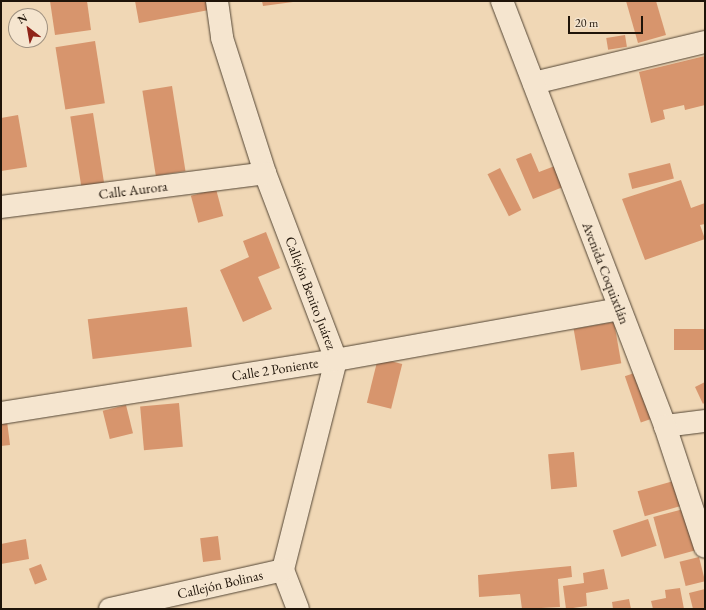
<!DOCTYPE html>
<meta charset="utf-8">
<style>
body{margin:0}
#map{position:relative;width:706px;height:610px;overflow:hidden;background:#f0d7b5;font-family:"EB Garamond",serif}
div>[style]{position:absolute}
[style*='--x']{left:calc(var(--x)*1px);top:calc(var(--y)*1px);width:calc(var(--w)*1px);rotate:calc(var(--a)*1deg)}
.building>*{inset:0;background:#d7956d;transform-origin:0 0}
.roads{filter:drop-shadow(0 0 1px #534534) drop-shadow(0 0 1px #534534)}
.minor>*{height:22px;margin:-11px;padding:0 11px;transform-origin:11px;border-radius:11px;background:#f5e5cf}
.tertiary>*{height:22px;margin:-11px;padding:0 11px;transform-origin:11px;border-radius:11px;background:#f5e5cf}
span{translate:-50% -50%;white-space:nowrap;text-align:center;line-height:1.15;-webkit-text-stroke:3px #f5e5cf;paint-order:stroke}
.street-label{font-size:14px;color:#1f1409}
.frame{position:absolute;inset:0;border:2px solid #1f1409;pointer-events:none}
.north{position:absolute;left:8px;top:8px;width:40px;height:40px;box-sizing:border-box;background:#f5e5cf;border:1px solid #9f9180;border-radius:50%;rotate:329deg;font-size:11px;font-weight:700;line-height:16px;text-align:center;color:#1f1409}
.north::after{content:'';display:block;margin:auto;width:14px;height:18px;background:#8f2418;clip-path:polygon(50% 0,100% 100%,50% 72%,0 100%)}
.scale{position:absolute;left:568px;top:16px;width:75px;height:18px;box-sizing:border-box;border:2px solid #1f1409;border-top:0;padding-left:5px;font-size:12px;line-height:14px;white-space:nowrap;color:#1f1409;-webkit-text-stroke:3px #f5e5cf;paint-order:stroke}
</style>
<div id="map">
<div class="building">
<i style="clip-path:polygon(50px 1px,87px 1px,91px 30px,55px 35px)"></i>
<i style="clip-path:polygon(135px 1px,208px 1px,209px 10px,139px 23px)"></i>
<i style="clip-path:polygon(262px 1px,293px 1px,293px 2px,263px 6px)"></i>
<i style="clip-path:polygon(626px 1px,656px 1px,666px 35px,638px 43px)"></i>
<i style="left:625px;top:35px;width:12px;height:19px;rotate:81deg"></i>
<i style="left:95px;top:41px;width:63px;height:40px;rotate:81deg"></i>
<i style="clip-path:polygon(705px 56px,705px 105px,685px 110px,684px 105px,663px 110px,665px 119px,651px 123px,639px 72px)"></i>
<i style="left:172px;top:86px;width:86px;height:30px;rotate:81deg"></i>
<i style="left:93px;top:113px;width:73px;height:23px;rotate:81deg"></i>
<i style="clip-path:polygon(18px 115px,27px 167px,1px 171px,1px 118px)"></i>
<i style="clip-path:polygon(531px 153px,539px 172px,560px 164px,568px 185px,533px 199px,516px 159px)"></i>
<i style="left:670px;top:163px;width:16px;height:43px;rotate:76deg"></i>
<i style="left:500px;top:168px;width:47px;height:14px;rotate:63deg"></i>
<i style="clip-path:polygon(681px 180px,691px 208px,705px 203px,705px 224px,700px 225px,705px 239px,645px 260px,622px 199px)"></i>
<i style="left:216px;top:189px;width:28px;height:26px;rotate:75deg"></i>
<i style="clip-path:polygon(266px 232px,280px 268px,258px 277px,272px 309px,243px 322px,220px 270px,249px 257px,243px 241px)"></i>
<i style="left:187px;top:307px;width:40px;height:100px;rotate:83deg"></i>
<i style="left:614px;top:322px;width:42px;height:41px;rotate:80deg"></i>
<i style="left:705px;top:329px;width:21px;height:31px;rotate:90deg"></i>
<i style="left:378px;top:358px;width:25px;height:46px;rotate:14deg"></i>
<i style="left:640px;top:371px;width:49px;height:16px;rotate:71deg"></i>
<i style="clip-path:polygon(705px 382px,705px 402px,703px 404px,695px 387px)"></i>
<i style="left:179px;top:403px;width:44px;height:39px;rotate:85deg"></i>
<i style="left:126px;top:405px;width:29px;height:24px;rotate:76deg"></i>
<i style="clip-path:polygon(7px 421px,10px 445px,1px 446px,1px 422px)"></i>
<i style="left:574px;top:452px;width:35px;height:26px;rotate:85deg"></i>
<i style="left:677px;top:480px;width:26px;height:41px;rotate:74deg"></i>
<i style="left:691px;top:507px;width:43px;height:39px;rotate:75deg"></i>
<i style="left:648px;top:519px;width:28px;height:37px;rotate:72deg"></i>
<i style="left:218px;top:536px;width:24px;height:18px;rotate:83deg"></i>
<i style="clip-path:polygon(26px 539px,29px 559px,1px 564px,1px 544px)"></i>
<i style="left:699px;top:557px;width:25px;height:20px;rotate:76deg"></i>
<i style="left:41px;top:564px;width:17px;height:13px;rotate:69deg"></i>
<i style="clip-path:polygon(571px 566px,572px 577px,558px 579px,560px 607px,522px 609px,520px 594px,479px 597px,478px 575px)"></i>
<i style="clip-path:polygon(604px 569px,608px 589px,586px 593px,587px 606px,566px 609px,563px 586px,584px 583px,583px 573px)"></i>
<i style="clip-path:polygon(680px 588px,684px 609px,653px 609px,651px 601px,666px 598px,665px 590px)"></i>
<i style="clip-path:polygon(705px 589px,705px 609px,693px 609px,689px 593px)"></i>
<i style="clip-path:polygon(629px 599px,631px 609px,613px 609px,612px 602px)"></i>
</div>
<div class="roads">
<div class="minor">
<i style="--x:217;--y:1;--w:37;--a:82"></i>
<i style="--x:222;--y:38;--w:142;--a:72.3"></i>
<i style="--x:265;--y:173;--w:200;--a:69.2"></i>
<i style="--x:336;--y:360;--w:217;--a:104.2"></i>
<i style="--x:283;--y:570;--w:42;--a:69"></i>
<i style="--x:534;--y:83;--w:176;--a:-13.5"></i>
<i style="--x:1;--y:207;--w:266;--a:-7.3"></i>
<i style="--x:1;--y:413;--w:339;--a:-9"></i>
<i style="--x:336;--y:360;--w:288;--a:-10.2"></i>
<i style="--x:665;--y:426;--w:40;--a:-7.1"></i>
<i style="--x:110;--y:609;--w:177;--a:-12.7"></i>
</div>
<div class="tertiary">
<i style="--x:502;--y:1;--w:455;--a:69"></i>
<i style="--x:665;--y:426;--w:127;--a:71.7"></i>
</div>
</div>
<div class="street-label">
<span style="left:133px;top:190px;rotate:-7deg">Calle Aurora</span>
<span style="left:606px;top:273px;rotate:69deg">Avenida Coquixtlán</span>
<span style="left:311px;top:293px;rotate:69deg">Callejón Benito Juárez</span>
<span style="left:275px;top:369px;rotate:-9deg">Calle 2 Poniente</span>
<span style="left:220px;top:584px;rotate:-13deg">Callejón Bolinas</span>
</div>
<div class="frame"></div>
<div class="north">N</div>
<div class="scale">20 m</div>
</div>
